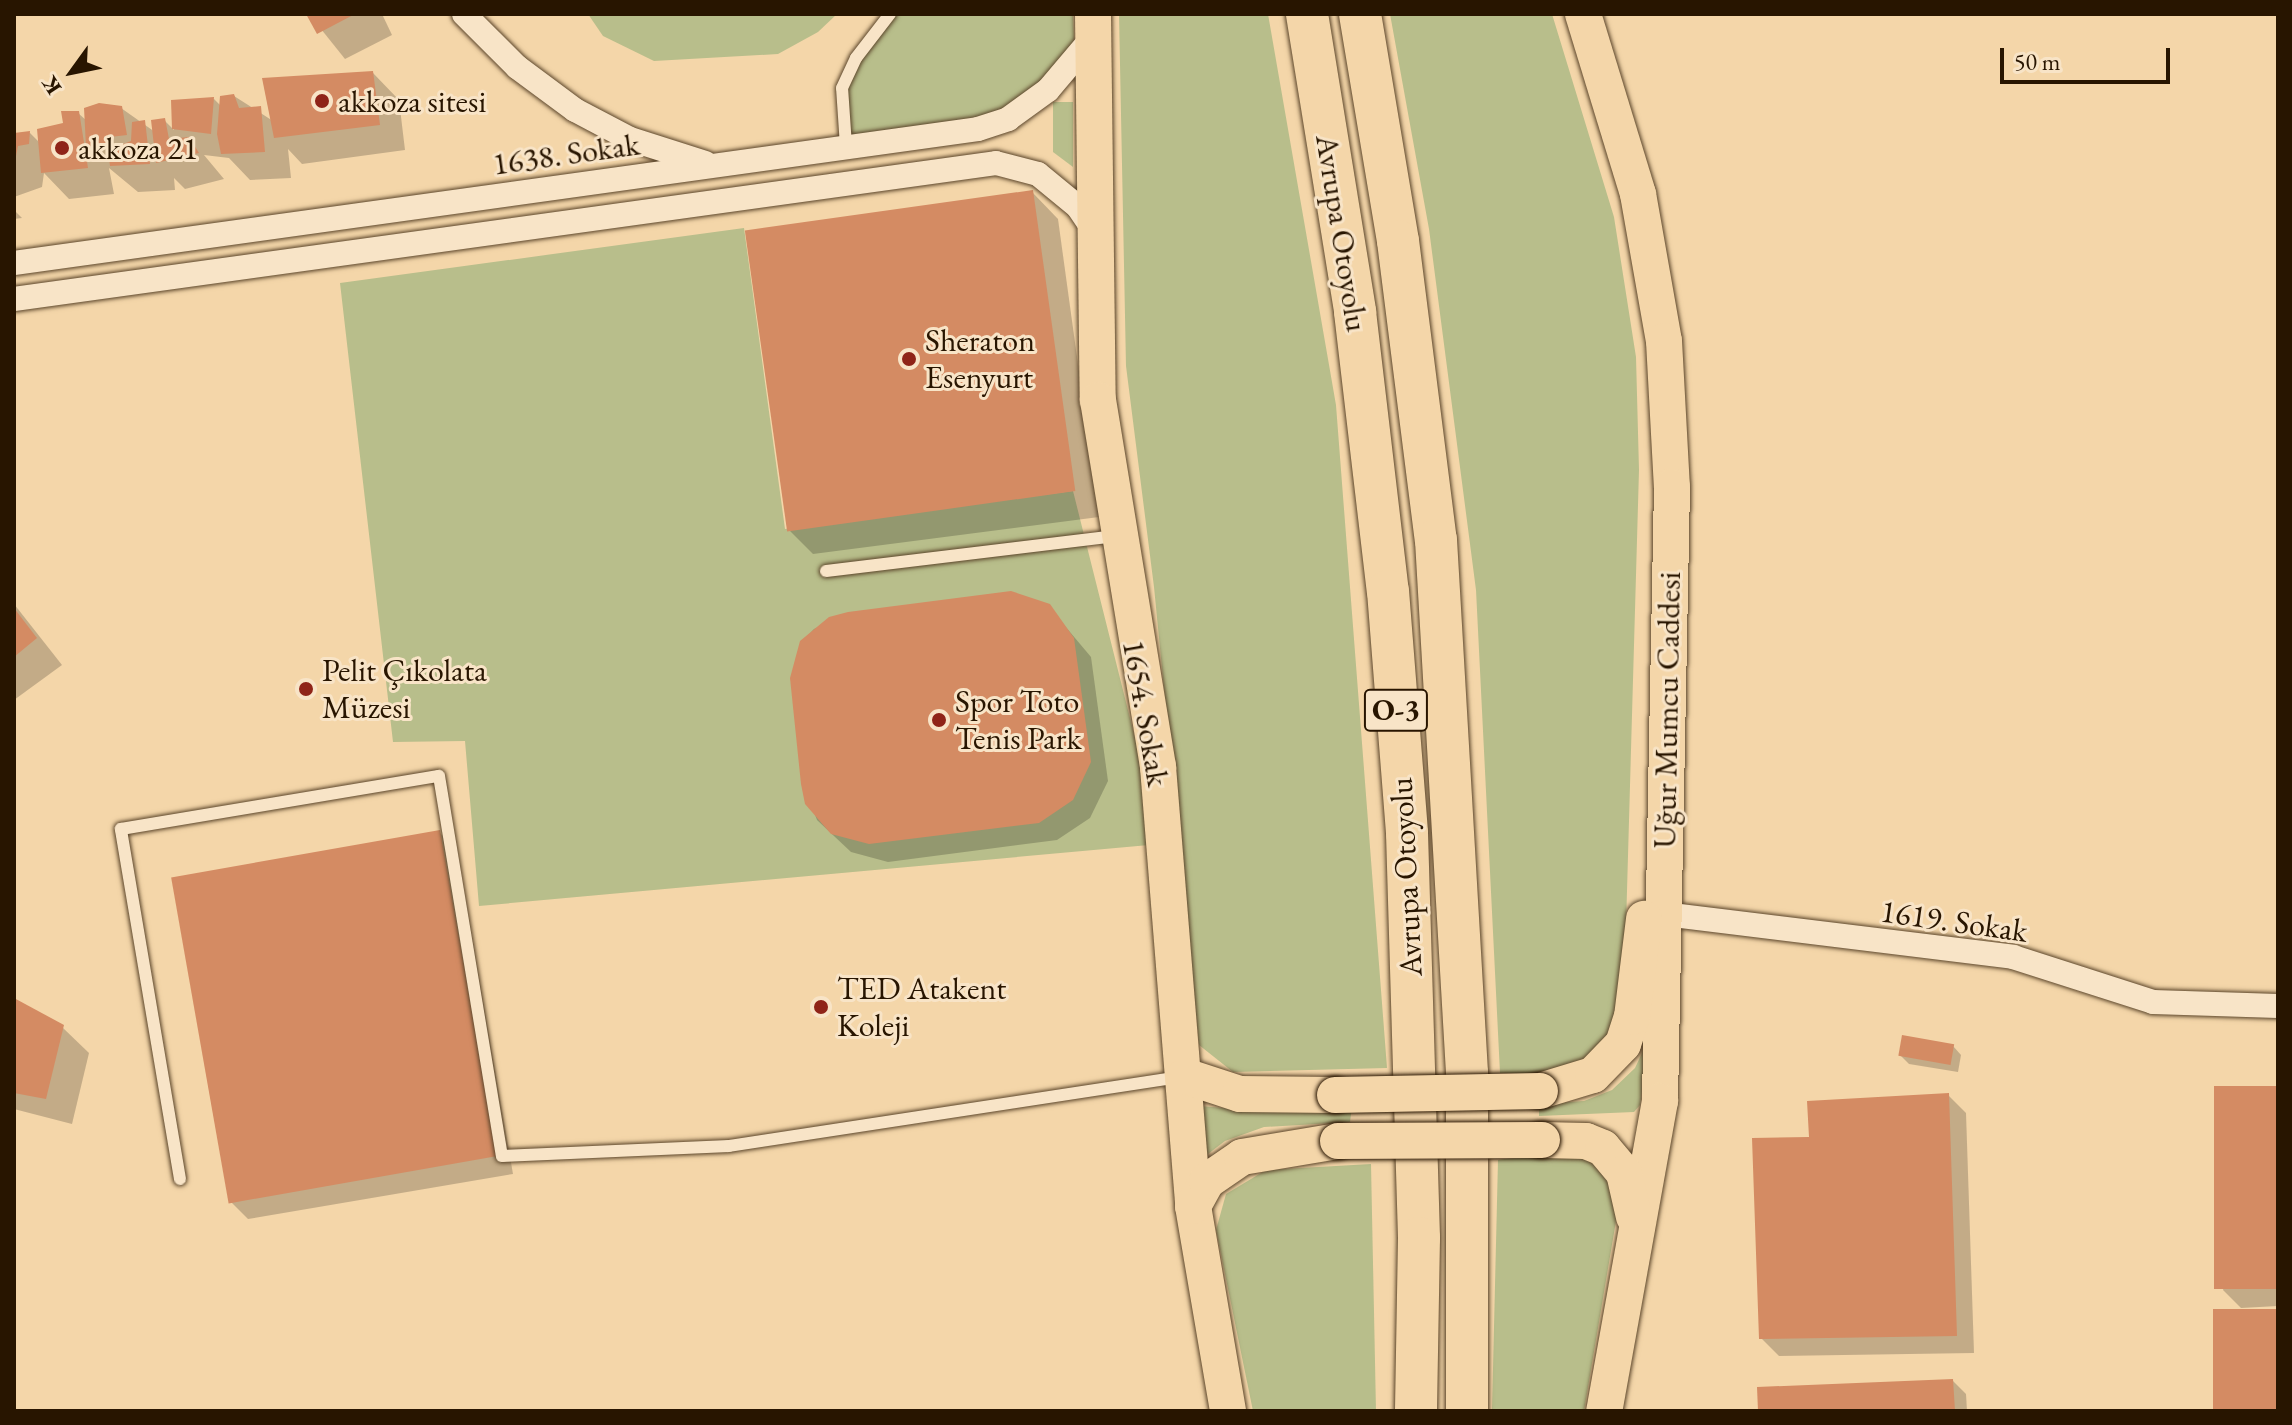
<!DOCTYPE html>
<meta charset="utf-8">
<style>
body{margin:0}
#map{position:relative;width:2292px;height:1425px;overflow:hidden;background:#f4d6a9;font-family:"EB Garamond",serif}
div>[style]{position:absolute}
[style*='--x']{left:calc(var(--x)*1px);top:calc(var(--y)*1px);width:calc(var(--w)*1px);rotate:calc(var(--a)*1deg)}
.green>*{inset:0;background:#b8be8b}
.shadow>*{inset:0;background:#0003}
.building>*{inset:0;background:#d48b63;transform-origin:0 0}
.roads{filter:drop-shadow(0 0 2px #5b452a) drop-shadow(0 0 2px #5b452a)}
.service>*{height:12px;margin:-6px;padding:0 6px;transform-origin:6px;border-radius:6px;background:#f8e4c7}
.minor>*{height:24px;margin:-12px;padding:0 12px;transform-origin:12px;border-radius:12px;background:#f8e4c7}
.primary>*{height:36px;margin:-18px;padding:0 18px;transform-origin:18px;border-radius:18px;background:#f4d6a9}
.motorway>*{height:42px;margin:-21px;padding:0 21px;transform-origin:21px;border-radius:21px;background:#f4d6a9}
.bridges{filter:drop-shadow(0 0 2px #281500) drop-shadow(0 0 2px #281500)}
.primary-bridge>*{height:36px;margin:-18px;padding:0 18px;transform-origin:18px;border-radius:18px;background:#f4d6a9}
.dots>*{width:22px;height:22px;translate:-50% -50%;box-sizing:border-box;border:4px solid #f8e4c7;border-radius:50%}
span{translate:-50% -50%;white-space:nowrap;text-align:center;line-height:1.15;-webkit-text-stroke:6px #f8e4c7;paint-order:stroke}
.shield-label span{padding:2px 6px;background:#f8e4c7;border:2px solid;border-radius:6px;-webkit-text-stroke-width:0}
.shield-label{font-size:30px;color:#281500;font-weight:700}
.poi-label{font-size:32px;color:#281500}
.left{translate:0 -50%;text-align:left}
.street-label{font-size:32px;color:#281500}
.frame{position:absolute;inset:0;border:16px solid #281500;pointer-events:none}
.north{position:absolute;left:32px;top:32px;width:80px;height:80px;-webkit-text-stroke:6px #f8e4c7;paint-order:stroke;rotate:237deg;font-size:22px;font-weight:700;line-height:32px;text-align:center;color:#281500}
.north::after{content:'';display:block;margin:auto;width:28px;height:36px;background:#281500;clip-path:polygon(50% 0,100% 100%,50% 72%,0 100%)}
.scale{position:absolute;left:2000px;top:48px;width:170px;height:36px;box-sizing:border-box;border:4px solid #281500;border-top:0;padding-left:10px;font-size:24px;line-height:28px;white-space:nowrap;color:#281500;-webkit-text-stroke:6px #f8e4c7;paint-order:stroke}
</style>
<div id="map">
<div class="green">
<i style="clip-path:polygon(588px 14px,837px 14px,818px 32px,778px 54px,654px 61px,603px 36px)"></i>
<i style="clip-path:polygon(890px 14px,1073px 14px,1075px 62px,1019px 112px,846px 146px,842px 88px)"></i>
<i style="clip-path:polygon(1119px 14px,1268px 14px,1336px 405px,1387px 1068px,1233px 1072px,1199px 1045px,1154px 587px,1126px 366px)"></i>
<i style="clip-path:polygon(1390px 14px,1552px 14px,1614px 217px,1636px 357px,1639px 470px,1625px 961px,1615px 1023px,1594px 1059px,1555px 1074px,1500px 1073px,1476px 590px,1429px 229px)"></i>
<i style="clip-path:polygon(1053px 102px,1073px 102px,1073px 167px,1053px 152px)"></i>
<i style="clip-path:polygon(744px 228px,785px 529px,1073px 491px,1138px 750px,1149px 845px,479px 906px,465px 741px,393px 742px,340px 283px)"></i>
<i style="clip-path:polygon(1650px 1036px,1640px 1105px,1634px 1112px,1539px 1116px,1539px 1104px,1584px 1101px,1612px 1090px,1635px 1068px)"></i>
<i style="clip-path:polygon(1200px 1106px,1248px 1110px,1352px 1107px,1350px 1122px,1264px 1127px,1225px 1141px,1204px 1157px)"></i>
<i style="clip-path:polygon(1564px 1150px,1604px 1165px,1617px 1215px,1584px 1411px,1492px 1411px,1498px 1160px)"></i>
<i style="clip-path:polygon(1371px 1164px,1376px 1411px,1253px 1411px,1216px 1230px,1226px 1194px,1266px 1170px)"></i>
</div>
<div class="shadow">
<i style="clip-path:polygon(309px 14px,382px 14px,392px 35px,345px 59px)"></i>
<i style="clip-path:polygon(373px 73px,399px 100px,405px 150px,302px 164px,288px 149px,291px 178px,250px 180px,229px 158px,204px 155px,224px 179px,185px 189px,174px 178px,175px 190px,138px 192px,109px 168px,114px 194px,69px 199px,44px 173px,42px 187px,14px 197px,14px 135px,30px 133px,40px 143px,78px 113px,87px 121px,121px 108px,155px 132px,164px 120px,174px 130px,173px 102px,214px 99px,221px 106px,234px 96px,273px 121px)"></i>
<i style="clip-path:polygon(1032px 192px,1058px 219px,1099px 517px,813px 554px,787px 528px)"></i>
<i style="clip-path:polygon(14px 210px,22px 218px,14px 219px)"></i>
<i style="clip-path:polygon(14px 604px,62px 665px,14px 700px)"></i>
<i style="clip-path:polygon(1048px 606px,1091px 657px,1108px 781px,1090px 818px,1057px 840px,888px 862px,851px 852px,817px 820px,803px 783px,802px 642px,814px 629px,848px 614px)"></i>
<i style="clip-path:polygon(439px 832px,457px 850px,513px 1174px,248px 1219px,230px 1201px)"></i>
<i style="clip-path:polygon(14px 1004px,62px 1027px,89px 1053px,72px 1124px,14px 1109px)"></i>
<i style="clip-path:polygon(1953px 1046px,1961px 1055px,1958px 1072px,1909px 1064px,1901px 1056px)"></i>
<i style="clip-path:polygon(2278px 1088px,2278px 1306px,2241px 1308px,2223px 1290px)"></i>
<i style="clip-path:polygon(1948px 1095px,1966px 1113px,1974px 1353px,1779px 1356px,1761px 1338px,1811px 1139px)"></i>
<i style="clip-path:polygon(1953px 1381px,1966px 1394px,1967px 1411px,1760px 1411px)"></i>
</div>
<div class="building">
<i style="clip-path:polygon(306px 14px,355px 14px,317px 34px)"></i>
<i style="clip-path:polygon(373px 71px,380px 125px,274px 138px,262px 78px)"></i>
<i style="clip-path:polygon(234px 94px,239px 108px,261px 106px,265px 152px,221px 154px,217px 134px,220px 96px)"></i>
<i style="clip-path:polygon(214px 97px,211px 134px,172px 129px,171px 100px)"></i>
<i style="clip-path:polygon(99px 103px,122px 106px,127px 135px,110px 137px,110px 144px,86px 147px,84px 108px)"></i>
<i style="clip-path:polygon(61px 111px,79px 111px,88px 168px,41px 173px,37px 129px,63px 123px)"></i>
<i style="clip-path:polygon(165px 118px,169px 139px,189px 137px,199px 153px,156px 163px,151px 120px)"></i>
<i style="clip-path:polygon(145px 120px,150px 164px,110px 166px,108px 150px,131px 141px,132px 122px)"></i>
<i style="clip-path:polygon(30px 131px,29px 144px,18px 146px,14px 166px,14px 133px)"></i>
<i style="left:1033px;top:190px;width:304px;height:291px;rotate:82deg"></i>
<i style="clip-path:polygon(1011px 591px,1050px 604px,1074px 638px,1091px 762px,1073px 800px,1039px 823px,869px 844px,831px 834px,805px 804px,801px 784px,790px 678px,800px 641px,829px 617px,848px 612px)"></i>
<i style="clip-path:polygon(14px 608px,37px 638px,14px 657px)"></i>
<i style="left:440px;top:830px;width:331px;height:273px;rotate:80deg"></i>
<i style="clip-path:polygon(14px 998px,64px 1025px,46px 1099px,14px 1093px)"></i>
<i style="left:1902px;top:1035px;width:53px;height:21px;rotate:10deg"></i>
<i style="left:2278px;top:1086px;width:203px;height:64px;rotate:90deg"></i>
<i style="clip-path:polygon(1949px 1093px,1957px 1336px,1759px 1339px,1752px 1138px,1809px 1137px,1807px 1101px)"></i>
<i style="left:2278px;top:1309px;width:102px;height:65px;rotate:90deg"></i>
<i style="clip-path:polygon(1953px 1379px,1955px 1411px,1758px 1411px,1757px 1387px)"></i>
</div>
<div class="roads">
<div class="service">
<i style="--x:846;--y:146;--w:58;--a:-93.9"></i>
<i style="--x:842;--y:88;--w:33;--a:-65"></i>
<i style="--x:856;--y:58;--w:56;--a:-52.3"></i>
<i style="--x:826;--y:571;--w:292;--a:-6.9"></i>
<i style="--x:180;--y:1179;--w:355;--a:-99.6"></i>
<i style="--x:121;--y:829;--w:322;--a:-9.5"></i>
<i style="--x:439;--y:776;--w:385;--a:80.6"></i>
<i style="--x:502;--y:1156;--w:227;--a:-2.5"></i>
<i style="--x:729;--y:1146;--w:454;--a:-8.7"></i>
</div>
<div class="minor">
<i style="--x:464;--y:14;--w:75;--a:45"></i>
<i style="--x:517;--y:67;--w:72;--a:36.6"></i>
<i style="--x:575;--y:110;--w:62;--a:27.8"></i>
<i style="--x:630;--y:139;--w:79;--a:17.7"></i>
<i style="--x:14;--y:263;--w:973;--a:-7.91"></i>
<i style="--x:978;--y:129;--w:32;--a:-18"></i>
<i style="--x:1008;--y:119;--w:49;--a:-35.9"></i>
<i style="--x:1048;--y:90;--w:70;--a:-49.7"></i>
<i style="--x:14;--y:299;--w:991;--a:-7.88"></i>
<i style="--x:996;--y:163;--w:43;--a:14.7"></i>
<i style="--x:1038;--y:174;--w:52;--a:39.5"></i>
<i style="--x:1078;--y:207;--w:30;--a:56"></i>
<i style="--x:1665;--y:914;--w:351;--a:7"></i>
<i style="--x:2013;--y:957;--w:147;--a:17.8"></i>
<i style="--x:2153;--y:1002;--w:125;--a:1.8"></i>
</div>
<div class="primary">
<i style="--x:1093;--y:14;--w:386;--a:89.3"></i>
<i style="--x:1098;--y:400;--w:372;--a:80.7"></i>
<i style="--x:1158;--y:767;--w:440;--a:85.4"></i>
<i style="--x:1193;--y:1206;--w:208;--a:80.3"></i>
<i style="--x:1583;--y:14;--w:188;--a:73"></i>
<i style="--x:1638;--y:194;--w:149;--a:80"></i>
<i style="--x:1664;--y:341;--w:146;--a:86.9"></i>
<i style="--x:1672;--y:487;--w:614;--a:91.12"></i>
<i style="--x:1660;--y:1101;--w:315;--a:100.2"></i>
<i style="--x:1185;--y:1076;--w:58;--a:18.1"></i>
<i style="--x:1240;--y:1094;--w:95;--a:0.6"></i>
<i style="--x:1540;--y:1091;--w:55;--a:-16.8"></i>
<i style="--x:1593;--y:1075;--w:43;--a:-45.9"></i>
<i style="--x:1623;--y:1044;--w:28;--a:-72"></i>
<i style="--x:1632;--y:1017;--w:99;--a:-83"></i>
<i style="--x:1542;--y:1140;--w:44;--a:1.3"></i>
<i style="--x:1586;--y:1141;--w:18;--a:22"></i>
<i style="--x:1603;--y:1148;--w:33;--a:50"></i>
<i style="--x:1624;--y:1173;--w:45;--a:77.2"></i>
<i style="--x:1193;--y:1206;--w:29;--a:-61"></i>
<i style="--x:1207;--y:1181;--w:42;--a:-34.4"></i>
<i style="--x:1242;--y:1157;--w:97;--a:-9.5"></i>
</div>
<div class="motorway">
<i style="--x:1307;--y:14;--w:302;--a:80.8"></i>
<i style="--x:1355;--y:312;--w:281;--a:83.3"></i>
<i style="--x:1388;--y:591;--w:243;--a:85.5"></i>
<i style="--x:1407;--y:833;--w:405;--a:88.3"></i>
<i style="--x:1419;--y:1238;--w:173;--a:91"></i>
<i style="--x:1360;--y:14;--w:230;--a:80.5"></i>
<i style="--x:1398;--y:241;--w:301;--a:82.8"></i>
<i style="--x:1436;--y:540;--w:534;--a:86.67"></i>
<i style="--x:1467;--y:1073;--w:338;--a:90"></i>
</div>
</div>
<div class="bridges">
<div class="primary-bridge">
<i style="--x:1335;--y:1095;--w:205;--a:-1.1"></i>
<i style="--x:1338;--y:1141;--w:204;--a:-0.3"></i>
</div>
</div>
<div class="dots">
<i style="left:322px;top:101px;background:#8f2418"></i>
<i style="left:62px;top:148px;background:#8f2418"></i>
<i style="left:909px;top:359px;background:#8f2418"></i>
<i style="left:306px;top:689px;background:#8f2418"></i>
<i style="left:939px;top:720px;background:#8f2418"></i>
<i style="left:821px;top:1007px;background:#8f2418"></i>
</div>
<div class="shield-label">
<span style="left:1396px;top:710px">O-3</span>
</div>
<div class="poi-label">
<span class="left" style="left:338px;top:101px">akkoza sitesi</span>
<span class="left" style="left:78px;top:148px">akkoza 21</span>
<span class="left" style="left:925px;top:359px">Sheraton<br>Esenyurt</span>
<span class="left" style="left:322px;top:689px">Pelit Çıkolata<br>Müzesi</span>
<span class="left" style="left:955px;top:720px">Spor Toto<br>Tenis Park</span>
<span class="left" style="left:837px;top:1007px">TED Atakent<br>Koleji</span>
</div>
<div class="street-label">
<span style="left:566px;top:154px;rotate:-8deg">1638. Sokak</span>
<span style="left:1342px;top:233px;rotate:81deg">Avrupa Otoyolu</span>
<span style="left:1667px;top:710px;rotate:-89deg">Uğur Mumcu Caddesi</span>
<span style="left:1146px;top:713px;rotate:80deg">1654. Sokak</span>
<span style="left:1406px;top:877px;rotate:-93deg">Avrupa Otoyolu</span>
<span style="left:1954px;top:921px;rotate:8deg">1619. Sokak</span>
</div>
<div class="frame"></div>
<div class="north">K</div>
<div class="scale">50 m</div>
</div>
